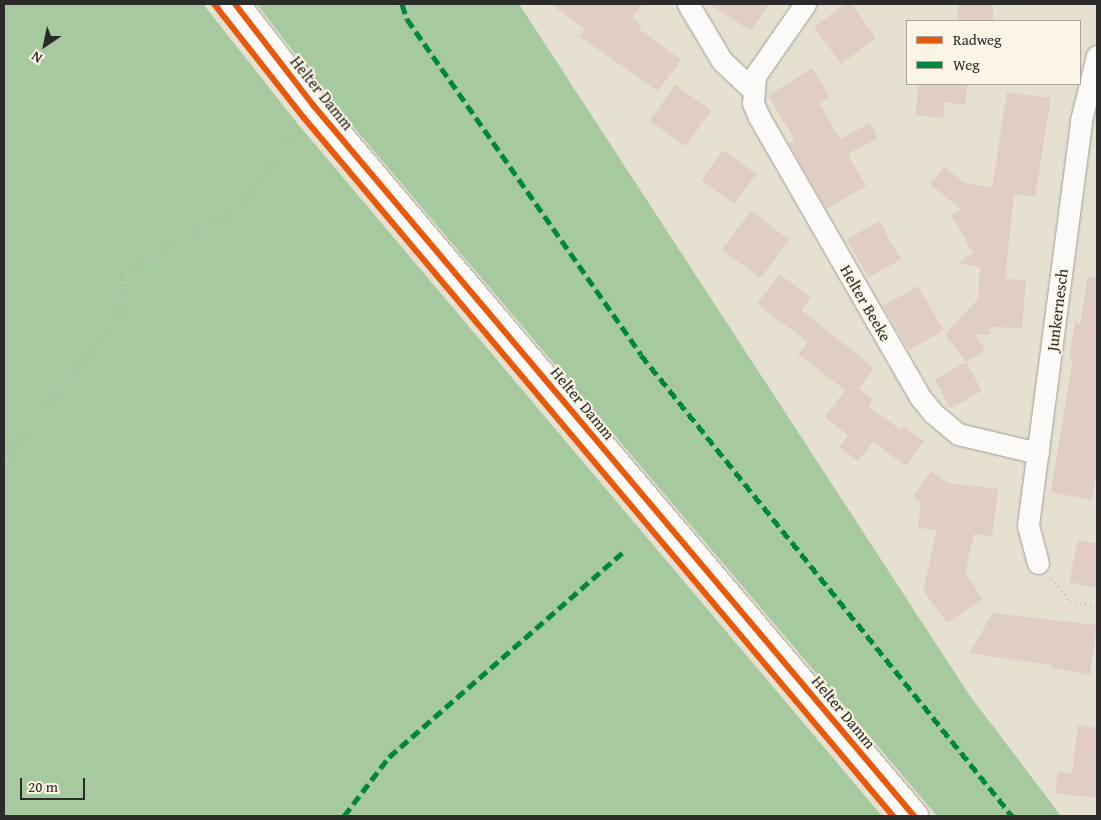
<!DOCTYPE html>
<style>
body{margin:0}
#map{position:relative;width:1101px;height:820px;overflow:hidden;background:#e5e0cf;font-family:"Gentium Book Plus",serif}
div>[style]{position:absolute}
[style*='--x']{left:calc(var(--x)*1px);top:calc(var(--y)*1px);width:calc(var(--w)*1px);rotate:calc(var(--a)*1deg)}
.forest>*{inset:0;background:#a7c9a0}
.building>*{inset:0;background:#e0cec6;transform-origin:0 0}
.path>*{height:3px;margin-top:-1.5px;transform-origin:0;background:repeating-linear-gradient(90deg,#c8c7c4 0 1px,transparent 0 5px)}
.roads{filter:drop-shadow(0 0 1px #a19f95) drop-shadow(0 0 1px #a19f95)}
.street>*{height:21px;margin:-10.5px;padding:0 10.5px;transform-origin:10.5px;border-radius:10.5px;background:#fbfaf8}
.secondary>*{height:28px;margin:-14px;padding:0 14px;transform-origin:14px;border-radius:14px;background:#fbfaf8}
.quiet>*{height:5px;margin-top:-2.5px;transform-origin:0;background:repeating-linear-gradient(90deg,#00873e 0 10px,transparent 0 15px)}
.cycleway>*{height:6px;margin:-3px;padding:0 3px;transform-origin:3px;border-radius:3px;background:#e8590c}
span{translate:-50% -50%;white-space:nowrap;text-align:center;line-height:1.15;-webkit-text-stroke:4px #fcf5e5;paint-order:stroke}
.street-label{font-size:16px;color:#2b2b2b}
.frame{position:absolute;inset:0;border:5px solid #2b2b2b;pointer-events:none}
.legend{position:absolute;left:906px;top:20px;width:175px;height:65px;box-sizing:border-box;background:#fcf5e5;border:1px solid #a8a49b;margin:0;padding:6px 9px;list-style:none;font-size:15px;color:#2b2b2b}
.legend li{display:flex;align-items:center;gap:10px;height:25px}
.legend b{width:25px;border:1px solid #a8a49b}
.north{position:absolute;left:20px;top:20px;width:50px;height:50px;-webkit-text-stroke:4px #fcf5e5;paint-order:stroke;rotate:214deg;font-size:14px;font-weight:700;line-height:20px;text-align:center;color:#2b2b2b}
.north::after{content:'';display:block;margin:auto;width:18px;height:22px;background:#2b2b2b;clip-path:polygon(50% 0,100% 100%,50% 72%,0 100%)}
.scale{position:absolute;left:20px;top:778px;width:65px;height:22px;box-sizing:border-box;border:2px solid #2b2b2b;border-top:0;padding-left:6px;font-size:15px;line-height:18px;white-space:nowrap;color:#2b2b2b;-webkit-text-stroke:4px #fcf5e5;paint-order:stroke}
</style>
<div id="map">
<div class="forest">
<i style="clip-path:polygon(4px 4px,203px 4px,297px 123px,882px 816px,4px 816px)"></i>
<i style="clip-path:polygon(257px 4px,519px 4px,970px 696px,1061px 816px,937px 816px,325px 93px)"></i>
</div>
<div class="building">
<i style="clip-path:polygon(551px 4px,643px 4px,632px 18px,641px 25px,638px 28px,681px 60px,658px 91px,579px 36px,585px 29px)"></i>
<i style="clip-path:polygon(709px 4px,769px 4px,751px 31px)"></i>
<i style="clip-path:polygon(845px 4px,852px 4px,876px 38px,841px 64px,814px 27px)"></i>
<i style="left:958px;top:4px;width:35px;height:17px"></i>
<i style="clip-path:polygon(812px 68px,830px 97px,819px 103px,840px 139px,870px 123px,878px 138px,848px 154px,866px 186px,826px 209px,789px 143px,795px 140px,768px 96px)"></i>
<i style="clip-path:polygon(919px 84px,968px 84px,965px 105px,945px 102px,943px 118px,915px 115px)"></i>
<i style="left:675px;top:85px;width:44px;height:44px;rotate:35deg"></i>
<i style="clip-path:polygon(1007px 92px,1051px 98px,1035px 197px,1014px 194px,1005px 279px,1026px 280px,1022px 328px,991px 327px,990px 335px,975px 334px,985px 350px,966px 362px,945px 334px,978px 299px,980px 267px,957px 263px,973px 253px,951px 215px,962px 210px,930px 184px,945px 167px,964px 183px,992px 187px)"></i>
<i style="left:723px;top:150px;width:41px;height:37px;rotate:36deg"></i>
<i style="left:751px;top:211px;width:48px;height:48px;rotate:37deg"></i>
<i style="left:879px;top:221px;width:44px;height:37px;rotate:60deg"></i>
<i style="clip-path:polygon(779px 274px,811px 297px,801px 310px,874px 368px,859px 389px,873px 399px,868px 406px,901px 430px,904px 427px,924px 441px,906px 466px,873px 442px,858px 461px,839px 447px,848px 435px,825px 417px,845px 390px,798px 354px,808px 342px,757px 304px)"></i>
<i style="clip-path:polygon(1088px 277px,1097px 278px,1097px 468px,1092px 500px,1051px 492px,1073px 359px,1069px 358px,1075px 323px,1080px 324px)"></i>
<i style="left:918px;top:286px;width:51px;height:40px;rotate:60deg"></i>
<i style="left:966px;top:362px;width:33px;height:36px;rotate:61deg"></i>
<i style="clip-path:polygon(931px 471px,948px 483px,998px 489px,992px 537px,974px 534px,965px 573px,983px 599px,947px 623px,923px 590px,937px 530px,918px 528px,921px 502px,913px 497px)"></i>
<i style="clip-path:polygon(1078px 540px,1097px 544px,1097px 588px,1069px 582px)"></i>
<i style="clip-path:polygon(993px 613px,1097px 625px,1090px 675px,1051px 668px,1051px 665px,969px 653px)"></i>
<i style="clip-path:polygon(1078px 725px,1097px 728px,1097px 798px,1055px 793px,1058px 772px,1072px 774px)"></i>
</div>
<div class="path">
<i style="--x:4;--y:465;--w:23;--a:-61"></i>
<i style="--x:15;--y:445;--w:165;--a:-50.9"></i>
<i style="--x:119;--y:317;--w:49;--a:-79.4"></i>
<i style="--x:128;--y:269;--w:129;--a:-28.8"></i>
<i style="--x:241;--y:207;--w:99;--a:-54.9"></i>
<i style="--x:1051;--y:579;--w:29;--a:49"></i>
<i style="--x:1070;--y:601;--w:27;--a:10"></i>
</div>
<div class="roads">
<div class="street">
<i style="--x:688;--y:4;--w:66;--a:59.2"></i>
<i style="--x:722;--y:61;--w:41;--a:43"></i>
<i style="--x:805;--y:4;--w:88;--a:124.8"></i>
<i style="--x:755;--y:76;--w:27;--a:94"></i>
<i style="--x:753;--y:103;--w:15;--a:67"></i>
<i style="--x:759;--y:117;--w:323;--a:60.1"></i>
<i style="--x:920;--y:397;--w:21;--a:51"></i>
<i style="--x:933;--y:413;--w:33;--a:40"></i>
<i style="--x:958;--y:434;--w:82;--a:13.4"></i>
<i style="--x:1038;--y:563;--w:39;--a:-105"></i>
<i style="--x:1028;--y:525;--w:408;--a:-82.5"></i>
<i style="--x:1081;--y:120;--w:66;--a:-76"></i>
</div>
<div class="secondary">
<i style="--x:235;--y:4;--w:128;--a:52.3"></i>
<i style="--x:313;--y:105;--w:931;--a:49.79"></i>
</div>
</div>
<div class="quiet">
<i style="--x:402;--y:4;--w:16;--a:72"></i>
<i style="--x:407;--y:19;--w:409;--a:55.1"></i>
<i style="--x:641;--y:355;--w:592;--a:51.17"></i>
<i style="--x:344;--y:816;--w:74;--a:-52.7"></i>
<i style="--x:389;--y:757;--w:311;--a:-41.2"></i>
</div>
<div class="cycleway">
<i style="--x:214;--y:4;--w:145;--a:51.7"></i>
<i style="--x:304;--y:118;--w:913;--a:49.84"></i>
<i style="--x:235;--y:4;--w:128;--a:52.3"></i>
<i style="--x:313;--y:105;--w:931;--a:49.79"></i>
</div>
<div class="street-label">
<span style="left:322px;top:93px;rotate:51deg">Helter Damm</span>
<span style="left:866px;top:303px;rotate:60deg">Helter Beeke</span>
<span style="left:1057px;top:310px;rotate:-83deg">Junkernesch</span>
<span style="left:583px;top:403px;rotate:50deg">Helter Damm</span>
<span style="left:844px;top:712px;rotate:50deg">Helter Damm</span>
</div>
<div class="frame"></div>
<ul class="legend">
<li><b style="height:6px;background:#e8590c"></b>Radweg</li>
<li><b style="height:6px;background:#00873e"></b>Weg</li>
</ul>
<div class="north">N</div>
<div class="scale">20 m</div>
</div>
